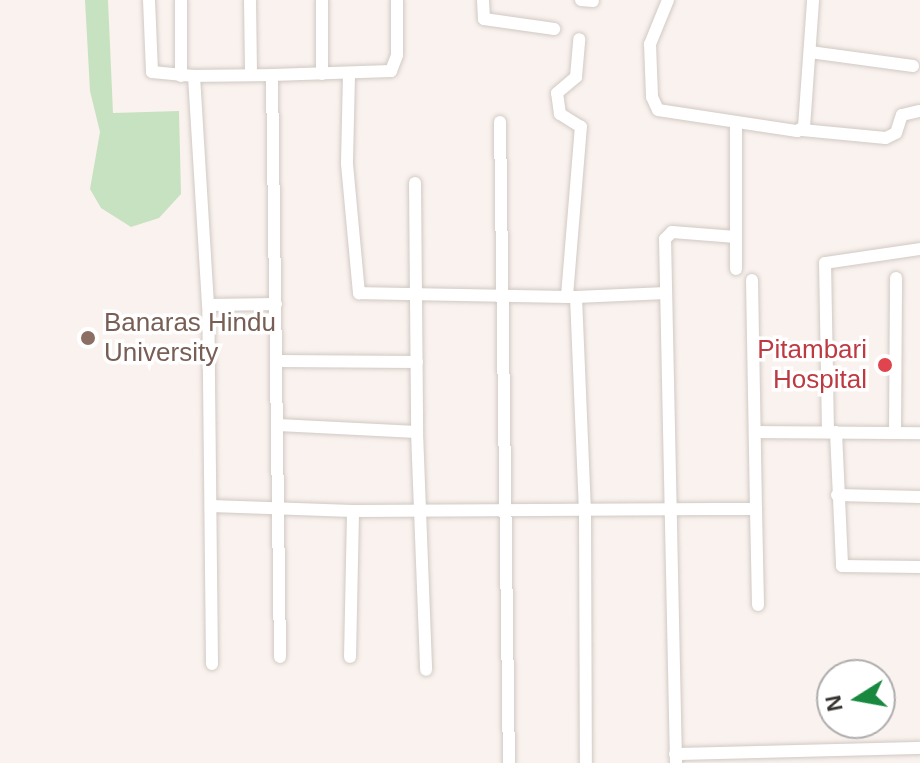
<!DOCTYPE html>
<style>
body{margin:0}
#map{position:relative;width:920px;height:763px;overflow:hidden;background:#faf2ee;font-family:Arial,sans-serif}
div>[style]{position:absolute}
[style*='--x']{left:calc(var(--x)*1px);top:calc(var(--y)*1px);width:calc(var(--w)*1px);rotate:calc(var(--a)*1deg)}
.green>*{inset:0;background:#c7e2c0}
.roads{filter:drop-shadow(0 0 2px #d0c9c4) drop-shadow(0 0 2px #d0c9c4)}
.street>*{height:12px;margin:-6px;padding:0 6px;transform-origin:6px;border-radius:6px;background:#fff}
.dots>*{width:22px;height:22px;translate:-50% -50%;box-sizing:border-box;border:4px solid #fff;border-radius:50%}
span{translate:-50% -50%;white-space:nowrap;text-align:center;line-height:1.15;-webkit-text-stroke:7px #fff;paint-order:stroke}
.education-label{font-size:26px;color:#785e54}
.left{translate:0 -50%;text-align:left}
.health-label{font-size:26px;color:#be3a42}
.right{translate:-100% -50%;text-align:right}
.north{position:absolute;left:816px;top:659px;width:80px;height:80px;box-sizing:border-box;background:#fff;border:2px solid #afadad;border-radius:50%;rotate:259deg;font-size:22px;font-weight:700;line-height:32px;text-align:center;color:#363331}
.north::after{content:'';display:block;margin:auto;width:28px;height:36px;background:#18883f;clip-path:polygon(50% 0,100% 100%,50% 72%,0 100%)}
</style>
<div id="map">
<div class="green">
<i style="clip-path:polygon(85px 0,108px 0,113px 113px,179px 111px,181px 194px,159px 218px,131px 227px,101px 208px,90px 189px,100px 132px,90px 91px)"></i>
</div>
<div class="roads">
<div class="street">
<i style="--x:149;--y:0;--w:72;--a:87.6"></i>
<i style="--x:152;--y:72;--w:42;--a:5.4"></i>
<i style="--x:181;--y:0;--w:76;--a:90"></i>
<i style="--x:250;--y:0;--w:74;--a:89.2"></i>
<i style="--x:322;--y:0;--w:74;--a:90"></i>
<i style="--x:483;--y:0;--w:19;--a:87"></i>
<i style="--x:484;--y:19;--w:71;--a:8.1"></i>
<i style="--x:581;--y:0;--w:12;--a:5"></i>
<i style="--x:668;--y:0;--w:48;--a:112.2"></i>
<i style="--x:650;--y:44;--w:53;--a:87.8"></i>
<i style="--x:652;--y:97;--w:14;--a:65"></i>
<i style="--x:658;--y:110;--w:141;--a:8.6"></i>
<i style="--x:797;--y:131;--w:8;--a:-30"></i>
<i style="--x:804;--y:127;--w:127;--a:-85.9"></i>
<i style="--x:810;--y:52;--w:104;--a:7.7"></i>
<i style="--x:349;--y:74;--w:90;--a:91.3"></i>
<i style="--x:347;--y:164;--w:130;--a:84.7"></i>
<i style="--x:359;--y:293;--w:217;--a:1.1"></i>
<i style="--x:576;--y:297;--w:213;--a:87.6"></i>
<i style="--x:585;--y:510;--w:253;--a:89.8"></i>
<i style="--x:272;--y:75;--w:119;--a:-1.9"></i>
<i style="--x:391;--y:71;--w:17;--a:-69"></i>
<i style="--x:397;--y:55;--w:55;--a:-90"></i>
<i style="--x:500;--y:122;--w:641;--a:89.2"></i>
<i style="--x:802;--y:130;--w:84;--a:5.4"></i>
<i style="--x:886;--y:138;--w:11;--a:-27"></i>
<i style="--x:896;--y:133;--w:19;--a:-72"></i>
<i style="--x:902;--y:115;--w:18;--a:-13"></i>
<i style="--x:415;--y:183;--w:249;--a:89.5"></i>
<i style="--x:736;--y:269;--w:146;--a:-90"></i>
<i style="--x:567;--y:296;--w:170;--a:-85.3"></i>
<i style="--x:581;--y:127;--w:25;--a:-148"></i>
<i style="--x:560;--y:114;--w:21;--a:-98"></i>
<i style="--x:557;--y:93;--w:25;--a:-40"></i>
<i style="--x:576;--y:77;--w:38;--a:-85"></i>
<i style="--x:576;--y:297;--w:90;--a:-2.5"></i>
<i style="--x:208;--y:305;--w:68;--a:-0.8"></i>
<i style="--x:277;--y:361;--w:140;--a:0.4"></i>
<i style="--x:278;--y:425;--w:139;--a:2.9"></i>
<i style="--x:417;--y:432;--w:238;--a:87.8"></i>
<i style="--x:757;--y:432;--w:163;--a:0.4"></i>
<i style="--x:828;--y:432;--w:169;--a:-91"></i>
<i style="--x:825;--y:263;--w:96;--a:-8.4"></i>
<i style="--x:836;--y:432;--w:134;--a:87.4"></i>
<i style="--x:842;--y:566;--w:78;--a:0.7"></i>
<i style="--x:895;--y:432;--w:154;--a:-89.6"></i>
<i style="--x:837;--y:495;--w:83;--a:1.4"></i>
<i style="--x:211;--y:506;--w:142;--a:2"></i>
<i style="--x:353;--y:511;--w:403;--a:-0.3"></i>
<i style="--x:756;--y:509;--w:229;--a:-91"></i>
<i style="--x:756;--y:509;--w:96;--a:88.8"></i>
<i style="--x:350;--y:657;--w:146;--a:-88.8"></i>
<i style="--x:212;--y:664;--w:359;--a:-90.6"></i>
<i style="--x:208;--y:305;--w:229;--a:-93.5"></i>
<i style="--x:194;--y:76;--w:78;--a:-0.7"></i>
<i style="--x:272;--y:75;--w:582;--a:89.21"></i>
<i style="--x:675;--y:754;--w:245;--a:-1.4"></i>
<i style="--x:676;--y:763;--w:524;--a:-91.2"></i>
<i style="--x:665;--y:239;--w:10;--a:-45"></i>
<i style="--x:672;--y:232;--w:64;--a:4.5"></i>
</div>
</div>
<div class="dots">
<i style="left:88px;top:338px;background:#8d6e63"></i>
<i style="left:885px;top:365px;background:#e0444e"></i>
</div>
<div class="education-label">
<span class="left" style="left:104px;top:338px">Banaras Hindu<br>University</span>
</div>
<div class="health-label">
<span class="right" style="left:867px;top:365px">Pitambari<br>Hospital</span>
</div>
<div class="north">N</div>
</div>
